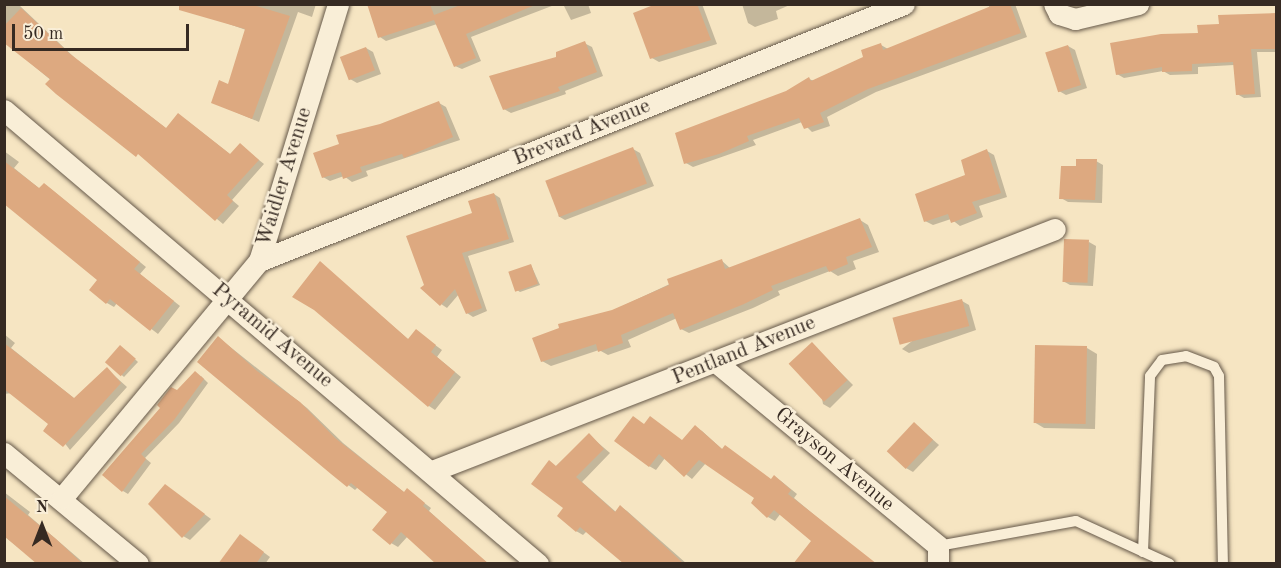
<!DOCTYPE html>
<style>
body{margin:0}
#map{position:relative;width:1281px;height:568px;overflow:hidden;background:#f6e5c2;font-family:"Old Standard TT",serif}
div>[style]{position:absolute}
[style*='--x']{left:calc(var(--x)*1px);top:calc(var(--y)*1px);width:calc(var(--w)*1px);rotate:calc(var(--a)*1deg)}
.shadow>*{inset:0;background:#0003}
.building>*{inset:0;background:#dda980;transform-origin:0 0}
.roads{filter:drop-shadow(0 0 2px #66594a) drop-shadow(0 0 2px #66594a)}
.service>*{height:10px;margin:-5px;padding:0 5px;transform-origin:5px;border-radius:5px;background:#f9eed7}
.minor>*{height:21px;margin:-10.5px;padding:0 10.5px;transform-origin:10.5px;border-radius:10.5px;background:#f9eed7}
span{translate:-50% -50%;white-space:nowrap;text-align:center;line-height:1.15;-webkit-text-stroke:5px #f9eed7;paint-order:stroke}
.street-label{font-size:21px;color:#362a22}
.frame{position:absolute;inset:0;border:6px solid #362a22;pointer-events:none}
.north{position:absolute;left:12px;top:496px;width:60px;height:60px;-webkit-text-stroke:4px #f9eed7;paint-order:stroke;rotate:0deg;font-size:16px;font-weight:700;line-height:24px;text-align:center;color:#362a22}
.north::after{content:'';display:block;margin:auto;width:21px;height:27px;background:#362a22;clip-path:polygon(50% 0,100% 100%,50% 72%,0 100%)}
.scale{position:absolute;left:12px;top:24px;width:177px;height:27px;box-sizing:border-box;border:3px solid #362a22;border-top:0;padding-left:8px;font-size:18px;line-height:21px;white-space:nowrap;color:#362a22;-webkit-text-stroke:4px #f9eed7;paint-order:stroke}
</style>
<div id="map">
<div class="shadow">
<i style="clip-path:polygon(4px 4px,19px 5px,76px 59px,167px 129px,185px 119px,231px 155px,240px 145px,264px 164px,232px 200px,239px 206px,223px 224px,4px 41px)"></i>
<i style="clip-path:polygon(216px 4px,316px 4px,312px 17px,298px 12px,259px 122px,212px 102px,229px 86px,246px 30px,212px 18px)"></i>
<i style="clip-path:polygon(368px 4px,557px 4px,471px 37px,481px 61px,462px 69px,455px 66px,437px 24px,386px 41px,380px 37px)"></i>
<i style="clip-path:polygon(563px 4px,588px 4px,591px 13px,571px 20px)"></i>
<i style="clip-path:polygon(660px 4px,702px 4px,717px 44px,659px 62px,652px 58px)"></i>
<i style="clip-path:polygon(742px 4px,792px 4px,776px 11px,778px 19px,755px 27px,748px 23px)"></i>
<i style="clip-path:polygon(988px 4px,1015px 4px,1027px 37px,876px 92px,827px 117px,830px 126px,812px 132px,802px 122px,753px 140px,756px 145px,693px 167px,686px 163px,809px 79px,814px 81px,865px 58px,881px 45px,888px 49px,990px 9px)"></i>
<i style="clip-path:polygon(1276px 14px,1276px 52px,1257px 52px,1261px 97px,1244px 98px,1237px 94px,1234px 65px,1198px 67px,1198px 74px,1170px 75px,1163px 71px,1124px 78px,1117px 74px,1220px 25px,1220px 17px)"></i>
<i style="clip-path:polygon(584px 43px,592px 47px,603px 76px,565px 91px,566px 94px,511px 113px,504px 109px,558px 58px)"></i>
<i style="clip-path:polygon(1068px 46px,1075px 50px,1087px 88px,1066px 95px,1059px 91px)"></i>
<i style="clip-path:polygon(366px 48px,373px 52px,381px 74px,357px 83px,350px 79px)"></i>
<i style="clip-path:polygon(439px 103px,446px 107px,460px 140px,366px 171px,368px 176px,352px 182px,344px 176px,330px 181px,323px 177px,341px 145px)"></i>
<i style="clip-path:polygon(633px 149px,640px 153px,654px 186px,565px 220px,558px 216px)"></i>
<i style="clip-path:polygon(4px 151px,19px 162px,14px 168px,40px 189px,44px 184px,51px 189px,146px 267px,140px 274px,180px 306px,158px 334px,117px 303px,114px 307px,107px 303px,99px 280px,4px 202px)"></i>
<i style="clip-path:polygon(987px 151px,994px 155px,1007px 197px,979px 206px,983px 217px,960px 226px,951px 219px,933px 225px,925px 221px)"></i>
<i style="clip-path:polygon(1096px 161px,1103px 165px,1102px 203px,1068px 202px,1061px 198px,1077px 168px)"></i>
<i style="clip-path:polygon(494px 194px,500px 198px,514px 242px,468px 256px,487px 311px,473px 317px,467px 313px,459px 294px,447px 308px,441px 304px,474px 214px)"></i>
<i style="clip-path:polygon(860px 220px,868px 225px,879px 252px,853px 261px,856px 269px,838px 276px,830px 271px,778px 291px,780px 295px,753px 308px,689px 333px,681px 329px,677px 318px,628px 340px,631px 347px,608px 355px,599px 350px,551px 366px,542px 361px,612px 311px,721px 260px,731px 269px)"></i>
<i style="clip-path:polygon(1089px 242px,1096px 246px,1093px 286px,1070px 285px,1063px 281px)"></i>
<i style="clip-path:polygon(320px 263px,409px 340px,416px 331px,442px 350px,437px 357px,461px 377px,435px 410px,429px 406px)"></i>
<i style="clip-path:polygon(531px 265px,540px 285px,520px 292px,517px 290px)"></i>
<i style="clip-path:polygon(962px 301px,969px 305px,976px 330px,909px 353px,902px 349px)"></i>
<i style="clip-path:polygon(4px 334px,15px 343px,11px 348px,75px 399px,107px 369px,127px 387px,70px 450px,50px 424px,12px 393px,4px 394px)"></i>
<i style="clip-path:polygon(219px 338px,307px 408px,343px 443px,405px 493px,407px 490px,431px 508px,429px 511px,488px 564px,408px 536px,398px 547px,391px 543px,389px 512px,358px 487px,355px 490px,332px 473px)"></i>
<i style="clip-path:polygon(812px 344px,853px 385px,830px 408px,823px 404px)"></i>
<i style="clip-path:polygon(1087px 348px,1097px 354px,1095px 429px,1044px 428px,1034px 422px)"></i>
<i style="clip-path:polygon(124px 349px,138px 362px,124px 377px,107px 362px)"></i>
<i style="clip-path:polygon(201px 376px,208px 383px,179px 423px,145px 458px,151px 463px,128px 494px,123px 491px,105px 475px,162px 407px)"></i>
<i style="clip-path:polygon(915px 424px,939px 445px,913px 472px,906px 468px)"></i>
<i style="clip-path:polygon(645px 426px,683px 441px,695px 427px,702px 431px,723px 450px,772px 480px,775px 477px,781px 481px,797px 494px,794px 498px,873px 564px,813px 540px,781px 513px,775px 521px,768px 517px,753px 503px,757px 498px,706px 463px,692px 479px,665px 458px,656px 470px,649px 466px)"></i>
<i style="clip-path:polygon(589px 435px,610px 453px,582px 482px,616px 512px,621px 507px,627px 511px,687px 564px,627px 564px,587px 531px,583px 535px,576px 531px,566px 508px,556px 466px)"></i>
<i style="clip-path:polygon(172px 490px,211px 519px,190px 540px,183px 536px)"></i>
<i style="clip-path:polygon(4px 492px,30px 512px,28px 515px,85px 564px,39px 564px,4px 536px)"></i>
<i style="clip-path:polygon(247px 540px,270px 557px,265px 564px,220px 564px)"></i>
</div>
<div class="building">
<i style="clip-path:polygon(179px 4px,250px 4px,290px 16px,252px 119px,211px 103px,219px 80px,228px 84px,245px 29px,179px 10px)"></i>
<i style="clip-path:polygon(367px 4px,430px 4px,434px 15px,463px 4px,535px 5px,466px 34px,476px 58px,454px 67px,434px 20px,378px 38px)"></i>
<i style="clip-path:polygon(656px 4px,697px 4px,711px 40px,650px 59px,633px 13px)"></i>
<i style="clip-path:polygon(996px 4px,1010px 4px,1021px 33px,868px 89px,820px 113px,824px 122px,804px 129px,799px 118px,747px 136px,749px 141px,719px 154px,684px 164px,675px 133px,786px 91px,809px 77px,811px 81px,863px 57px,861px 50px,881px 43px,883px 50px)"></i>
<i style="clip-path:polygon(21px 8px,69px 53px,166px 128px,178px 113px,230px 154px,240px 143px,259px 160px,227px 195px,233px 201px,215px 221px,138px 154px,136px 157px,56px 94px,45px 84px,50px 79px,4px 43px,4px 26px)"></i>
<i style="clip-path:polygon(1276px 13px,1276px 49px,1251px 49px,1255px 94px,1236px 95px,1233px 62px,1192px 64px,1192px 71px,1162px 72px,1162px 67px,1116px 75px,1110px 43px,1161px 34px,1198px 33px,1197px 25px,1219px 24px,1218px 15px)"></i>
<i style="clip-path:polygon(585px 41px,597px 72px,558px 87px,560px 91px,503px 110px,489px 76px,556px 57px,556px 52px)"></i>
<i style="left:1068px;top:45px;width:42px;height:24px;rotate:72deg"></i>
<i style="left:366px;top:47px;width:25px;height:28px;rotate:69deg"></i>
<i style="clip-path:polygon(439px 101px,453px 137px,404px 158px,402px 154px,360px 167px,362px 172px,343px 179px,341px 172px,322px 178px,313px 153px,339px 144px,336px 135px,380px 124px)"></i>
<i style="left:633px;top:147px;width:39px;height:94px;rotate:69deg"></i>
<i style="clip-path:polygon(987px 149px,1001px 193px,972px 202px,977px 213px,951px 223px,948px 214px,924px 222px,915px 194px,965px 175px,961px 160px)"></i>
<i style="clip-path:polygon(1076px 159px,1097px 159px,1095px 200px,1059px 199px,1061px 166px,1076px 166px)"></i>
<i style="clip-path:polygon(4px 161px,39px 188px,44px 183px,71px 205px,140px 262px,134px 269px,174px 301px,150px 331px,110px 299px,106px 304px,89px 290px,97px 280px,4px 204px)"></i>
<i style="clip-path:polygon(494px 193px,509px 239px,462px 253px,482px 308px,466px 314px,455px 289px,440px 306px,420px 288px,424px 285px,406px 236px,472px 213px,468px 201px)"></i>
<i style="clip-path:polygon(860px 218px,872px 247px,846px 257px,848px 264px,829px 272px,826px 266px,771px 286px,773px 290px,744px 304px,680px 330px,673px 313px,621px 335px,623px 343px,598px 352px,596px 344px,541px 362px,532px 338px,559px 328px,558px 324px,612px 310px,669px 285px,667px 279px,722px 259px,725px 269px)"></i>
<i style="left:1064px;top:239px;width:25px;height:43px;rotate:2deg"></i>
<i style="clip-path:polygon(320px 261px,408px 339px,416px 329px,436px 345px,431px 352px,455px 372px,428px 407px,314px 310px,292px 297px)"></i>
<i style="left:531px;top:264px;width:21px;height:24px;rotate:71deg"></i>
<i style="left:962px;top:299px;width:28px;height:72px;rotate:75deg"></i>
<i style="clip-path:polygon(218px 336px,257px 371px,300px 402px,335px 438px,404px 492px,407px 488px,425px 503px,423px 506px,489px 564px,436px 564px,401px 532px,390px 545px,372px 530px,387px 512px,351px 483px,347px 487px,331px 474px,197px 362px)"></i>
<i style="left:812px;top:342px;width:52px;height:32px;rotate:47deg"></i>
<i style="clip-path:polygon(4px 343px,74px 398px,107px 367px,121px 383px,63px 447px,43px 431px,48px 424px,4px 389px)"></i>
<i style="left:120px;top:345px;width:21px;height:23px;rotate:41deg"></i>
<i style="left:1035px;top:345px;width:52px;height:78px;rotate:1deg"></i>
<i style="clip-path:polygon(195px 371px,204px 379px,174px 420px,141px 454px,146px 459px,122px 492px,102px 475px,160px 408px,157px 405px,171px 387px,177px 390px)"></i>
<i style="clip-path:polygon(633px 416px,644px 424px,650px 416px,682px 440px,695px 425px,722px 449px,725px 445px,771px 479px,774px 475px,791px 490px,788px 494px,877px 564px,793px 564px,811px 541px,774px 510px,767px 518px,751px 503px,754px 498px,699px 460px,684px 477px,659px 454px,649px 467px,614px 441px)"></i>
<i style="left:914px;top:422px;width:26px;height:40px;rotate:43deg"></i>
<i style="clip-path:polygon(589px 433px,604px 449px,576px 477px,615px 512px,620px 505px,684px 564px,624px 564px,580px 527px,576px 532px,557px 516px,563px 508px,531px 484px,549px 460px,556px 466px)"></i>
<i style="clip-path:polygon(165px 484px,205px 514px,182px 538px,148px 504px)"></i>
<i style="clip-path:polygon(4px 496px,56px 539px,83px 564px,37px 564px,4px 536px)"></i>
<i style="clip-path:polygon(240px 534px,264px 552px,256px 564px,218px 564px)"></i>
</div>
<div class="roads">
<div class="service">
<i style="--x:938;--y:546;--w:140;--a:-10.3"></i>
<i style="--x:1076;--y:521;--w:103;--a:24.6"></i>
<i style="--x:1143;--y:552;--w:176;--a:-87.7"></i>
<i style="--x:1150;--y:376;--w:20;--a:-53"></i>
<i style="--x:1162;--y:360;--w:24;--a:-9"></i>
<i style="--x:1186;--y:356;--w:30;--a:21"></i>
<i style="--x:1214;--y:367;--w:10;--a:61"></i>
<i style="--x:1219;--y:376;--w:188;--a:88.8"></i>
</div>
<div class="minor">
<i style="--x:1054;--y:4;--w:11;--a:63"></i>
<i style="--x:1059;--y:14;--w:17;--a:17"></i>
<i style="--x:1075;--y:19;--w:65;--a:-13.4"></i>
<i style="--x:4;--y:110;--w:701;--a:40.37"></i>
<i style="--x:259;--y:261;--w:694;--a:-21.72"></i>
<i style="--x:717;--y:363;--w:287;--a:39.6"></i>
<i style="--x:938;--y:546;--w:18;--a:90"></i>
<i style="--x:4;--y:453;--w:174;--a:39.6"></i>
<i style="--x:432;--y:471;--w:668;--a:-21.23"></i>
<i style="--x:62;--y:498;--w:308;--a:-50.3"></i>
<i style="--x:259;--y:261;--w:269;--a:-72.9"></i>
</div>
</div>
<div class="street-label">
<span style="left:582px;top:133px;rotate:-22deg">Brevard Avenue</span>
<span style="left:285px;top:177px;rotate:-73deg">Waidler Avenue</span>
<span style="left:272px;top:336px;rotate:40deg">Pyramid Avenue</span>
<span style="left:744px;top:351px;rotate:-22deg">Pentland Avenue</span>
<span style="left:834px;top:460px;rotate:40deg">Grayson Avenue</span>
</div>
<div class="frame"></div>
<div class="north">N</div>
<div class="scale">50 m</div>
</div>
